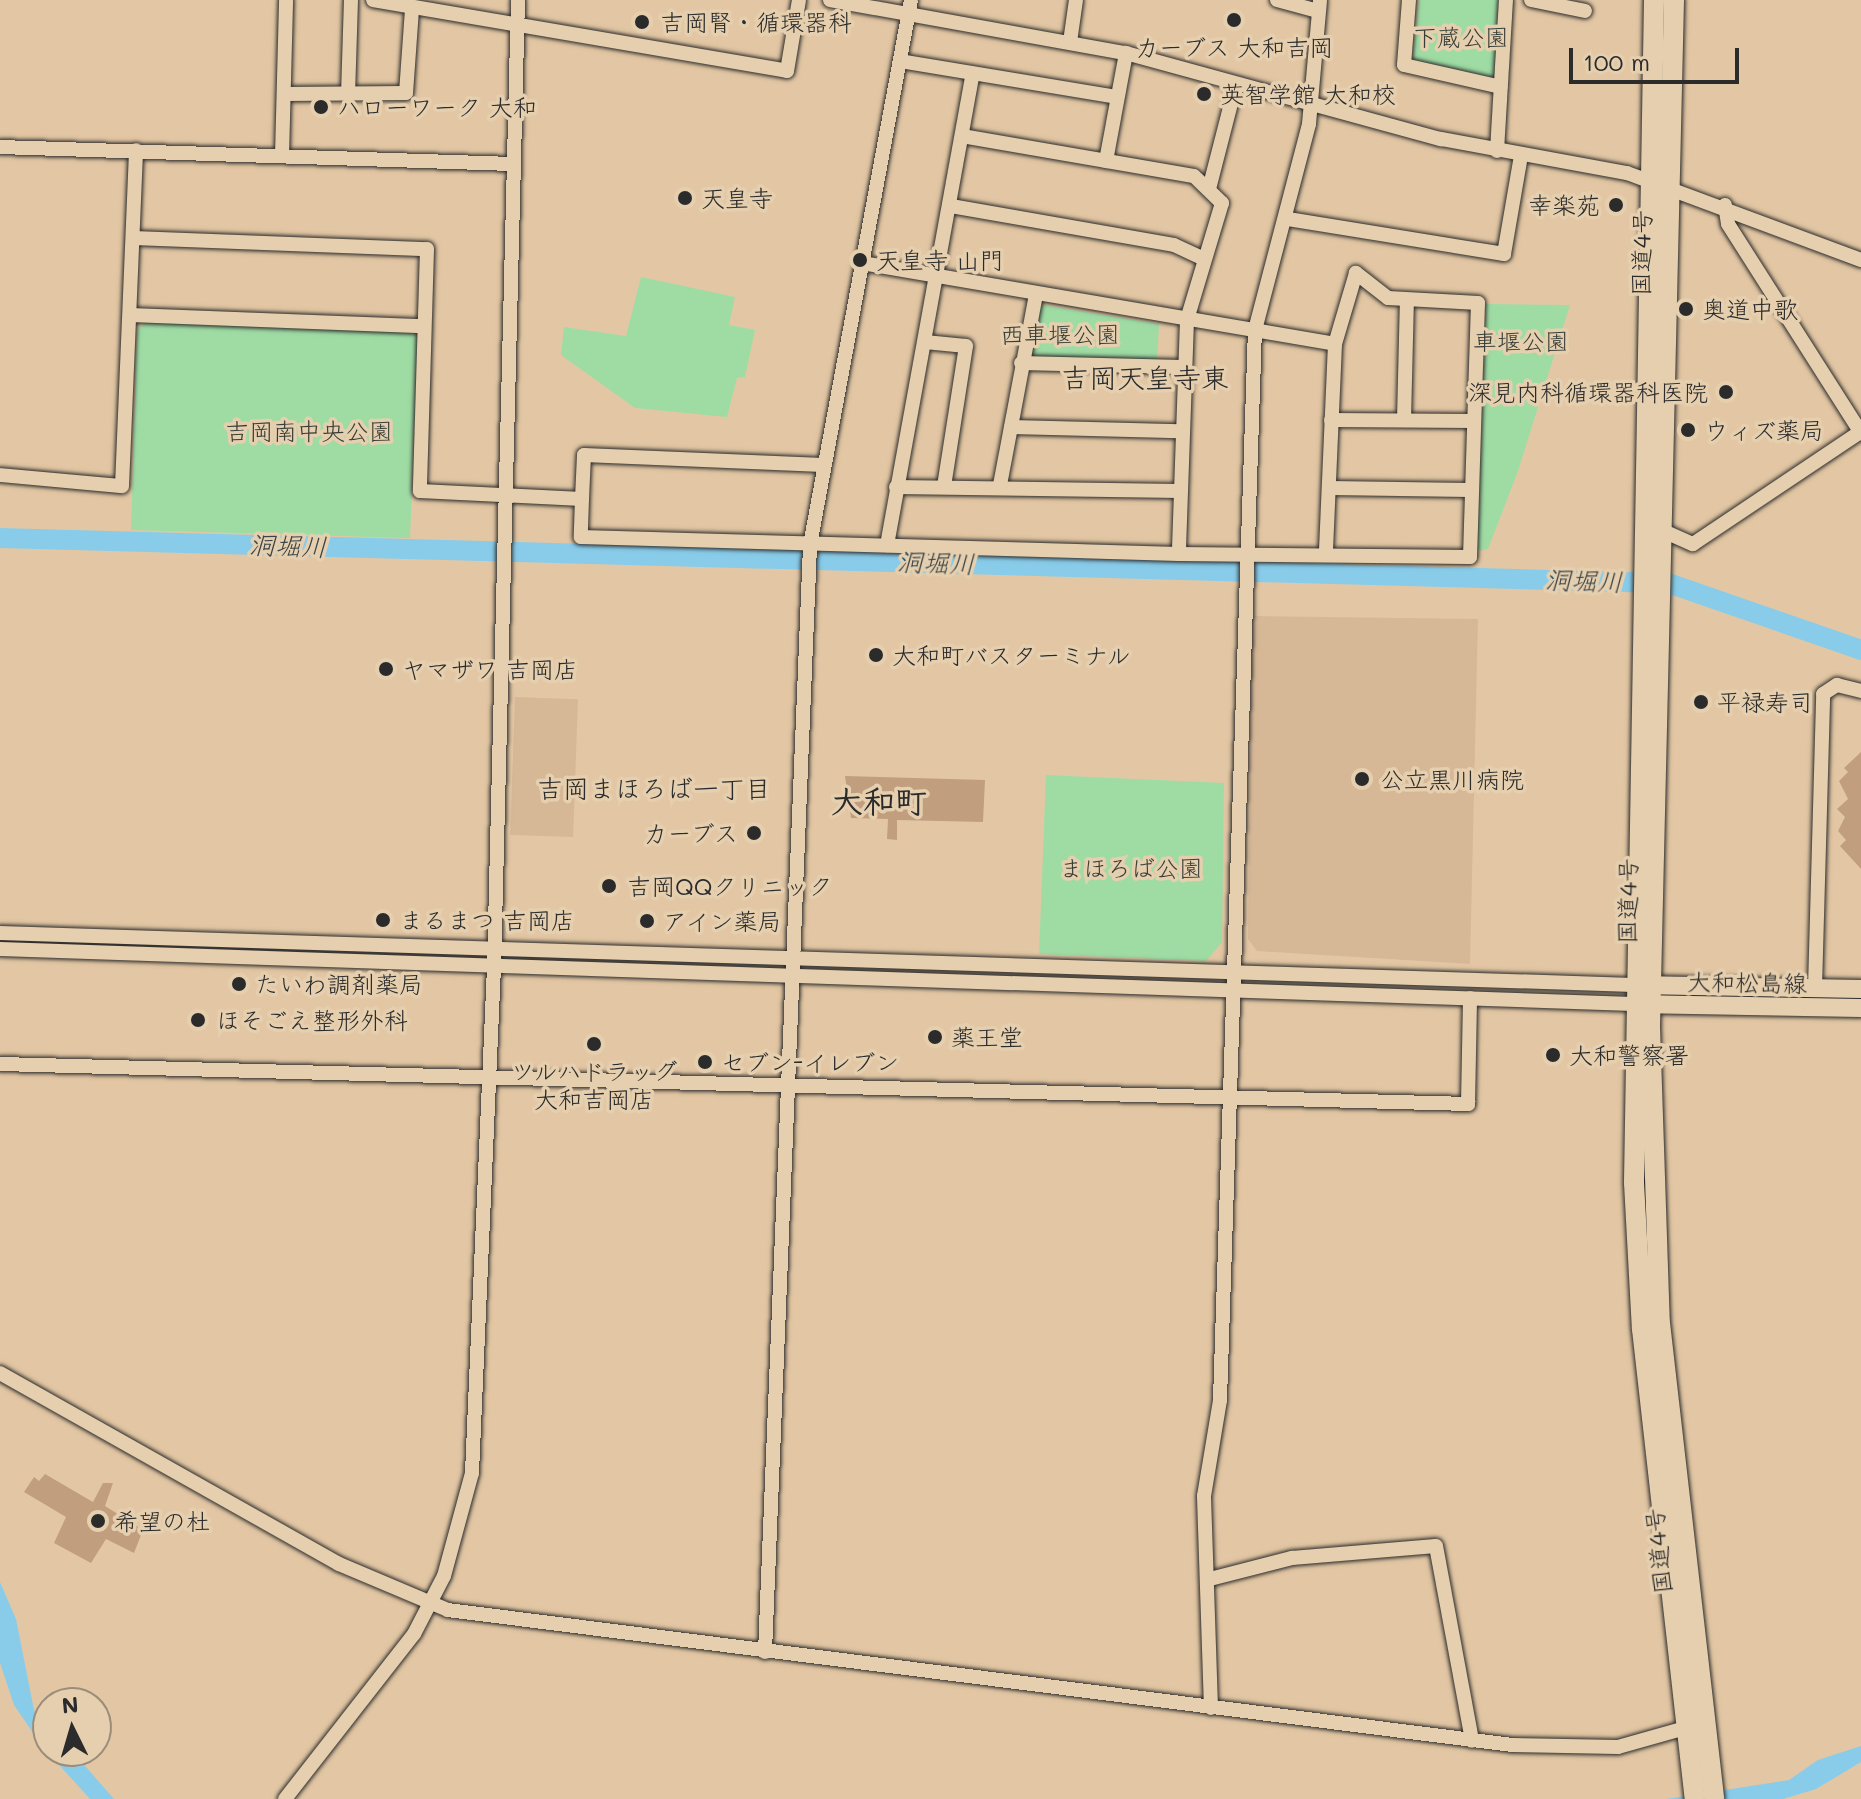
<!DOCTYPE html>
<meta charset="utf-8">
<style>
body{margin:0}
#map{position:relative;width:1861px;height:1799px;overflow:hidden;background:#e3c7a4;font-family:Mali,"Klee One",sans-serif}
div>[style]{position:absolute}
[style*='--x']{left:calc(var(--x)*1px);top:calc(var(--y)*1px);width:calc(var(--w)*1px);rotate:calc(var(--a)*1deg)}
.built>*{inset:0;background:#d6b897;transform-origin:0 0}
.green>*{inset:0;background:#9fdca4}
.water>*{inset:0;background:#88ccea}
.river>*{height:20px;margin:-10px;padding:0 10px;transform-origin:10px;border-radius:10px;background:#88ccea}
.building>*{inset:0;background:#c19e7e}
.roads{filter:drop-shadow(0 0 2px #2b2b2b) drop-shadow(0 0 2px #2b2b2b)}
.minor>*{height:14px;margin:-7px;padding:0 7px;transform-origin:7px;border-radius:7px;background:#e5cfae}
.major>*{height:18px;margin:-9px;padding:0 9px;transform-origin:9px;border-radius:9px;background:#e5cfae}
.highway>*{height:20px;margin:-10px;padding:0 10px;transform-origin:10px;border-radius:10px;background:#e5cfae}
.dots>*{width:22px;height:22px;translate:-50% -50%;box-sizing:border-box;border:4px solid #e5cfae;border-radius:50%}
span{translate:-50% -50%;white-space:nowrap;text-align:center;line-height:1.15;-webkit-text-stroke:7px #e5cfae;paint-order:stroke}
.poi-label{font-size:24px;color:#2b2b2b}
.left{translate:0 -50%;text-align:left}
.right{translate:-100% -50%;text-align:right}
.park-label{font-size:24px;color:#373d37}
.street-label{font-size:24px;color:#2b2b2b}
.water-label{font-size:26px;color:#394348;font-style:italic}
.neighbourhood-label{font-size:26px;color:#2b2b2b}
.quarter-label{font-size:28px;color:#2b2b2b}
.district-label{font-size:32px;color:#2b2b2b;font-weight:700}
.north{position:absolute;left:32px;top:1687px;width:80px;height:80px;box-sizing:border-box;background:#e5cfae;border:2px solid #9b8d7a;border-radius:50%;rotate:355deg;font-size:22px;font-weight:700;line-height:32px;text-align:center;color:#2b2b2b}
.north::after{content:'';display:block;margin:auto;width:28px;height:36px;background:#2b2b2b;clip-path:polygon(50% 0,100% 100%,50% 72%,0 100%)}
.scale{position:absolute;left:1569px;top:48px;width:170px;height:36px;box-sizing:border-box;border:4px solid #2b2b2b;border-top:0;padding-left:10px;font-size:24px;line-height:28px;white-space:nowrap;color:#2b2b2b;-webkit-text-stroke:6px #e5cfae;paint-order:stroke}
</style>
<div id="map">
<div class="built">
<i style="clip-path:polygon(1252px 616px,1478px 619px,1470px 964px,1257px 951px,1248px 939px)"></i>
<i style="left:515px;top:697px;width:63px;height:138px;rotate:2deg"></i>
</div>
<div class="green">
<i style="clip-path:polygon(1419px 0,1503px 0,1495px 82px,1412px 62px)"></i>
<i style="clip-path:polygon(641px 277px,735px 297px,729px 325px,755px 330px,745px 377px,737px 378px,727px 417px,635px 408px,561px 355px,564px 327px,626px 336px)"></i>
<i style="clip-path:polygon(1486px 304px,1570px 305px,1518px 471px,1488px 549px,1477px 551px)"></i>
<i style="clip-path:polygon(1043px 305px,1159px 324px,1157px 361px,1035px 360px,1029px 354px,1037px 311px)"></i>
<i style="clip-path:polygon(146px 323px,412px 331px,418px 337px,410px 538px,131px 530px,137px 329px)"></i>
<i style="clip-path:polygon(1046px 775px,1224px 783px,1222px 942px,1206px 961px,1039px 954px)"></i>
</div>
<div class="water">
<i style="clip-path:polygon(0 1582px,16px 1619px,34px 1710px,48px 1725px,48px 1751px,72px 1751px,114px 1799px,90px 1799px,42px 1746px,14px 1705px,0 1663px)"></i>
<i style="clip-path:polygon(1861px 1746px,1861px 1762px,1816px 1789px,1783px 1799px,1666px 1799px,1789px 1780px,1818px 1760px)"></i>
</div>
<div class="river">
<i style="--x:0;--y:538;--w:1669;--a:1.55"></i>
<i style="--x:1668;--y:583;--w:204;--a:19.1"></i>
</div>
<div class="building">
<i style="clip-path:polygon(1861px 752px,1861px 869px,1840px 846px,1846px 840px,1838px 831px,1845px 817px,1837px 809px,1848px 799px,1839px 781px,1848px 772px,1844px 768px)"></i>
<i style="clip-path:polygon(845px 776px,985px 780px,983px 822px,897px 820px,897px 840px,887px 839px,888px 819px,851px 818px)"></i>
<i style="clip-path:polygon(45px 1474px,93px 1502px,103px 1483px,113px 1483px,105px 1506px,143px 1530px,134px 1553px,106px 1539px,91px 1563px,54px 1543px,66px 1517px,24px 1492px,34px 1477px,39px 1481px)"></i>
</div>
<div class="roads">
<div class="minor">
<i style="--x:373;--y:0;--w:420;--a:9.7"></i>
<i style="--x:787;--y:71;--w:72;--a:-80.4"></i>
<i style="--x:830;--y:0;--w:301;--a:10.2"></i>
<i style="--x:1126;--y:53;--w:327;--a:15.3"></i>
<i style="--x:1441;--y:139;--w:189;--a:10.4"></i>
<i style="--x:1627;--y:173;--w:250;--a:20.4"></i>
<i style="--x:1277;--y:0;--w:42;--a:15"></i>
<i style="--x:1409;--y:0;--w:65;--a:94.4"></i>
<i style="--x:1404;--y:65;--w:99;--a:12.8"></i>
<i style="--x:1531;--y:0;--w:55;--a:11.5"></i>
<i style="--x:1070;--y:42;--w:42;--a:-81.9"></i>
<i style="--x:900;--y:61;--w:220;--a:9.4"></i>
<i style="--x:285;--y:94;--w:121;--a:-0.5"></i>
<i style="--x:406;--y:93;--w:83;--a:-85.9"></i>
<i style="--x:348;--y:95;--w:95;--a:-88.2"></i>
<i style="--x:962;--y:136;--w:235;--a:9.8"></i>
<i style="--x:1194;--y:176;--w:39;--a:44"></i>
<i style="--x:1222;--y:203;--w:122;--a:106.7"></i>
<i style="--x:1187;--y:320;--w:234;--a:92"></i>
<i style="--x:0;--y:147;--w:513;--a:1.9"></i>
<i style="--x:1497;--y:151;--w:151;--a:-86.6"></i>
<i style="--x:282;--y:156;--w:156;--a:-88.5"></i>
<i style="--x:1106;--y:161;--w:110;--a:-79.5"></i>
<i style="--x:1209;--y:189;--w:108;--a:-75.6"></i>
<i style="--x:1725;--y:205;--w:19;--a:81"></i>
<i style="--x:1728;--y:224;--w:248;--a:57.5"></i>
<i style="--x:951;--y:206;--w:226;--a:9.9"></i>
<i style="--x:1174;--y:245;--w:33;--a:25"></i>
<i style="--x:1288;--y:219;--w:219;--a:9.2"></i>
<i style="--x:1504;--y:254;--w:99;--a:-80.2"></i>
<i style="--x:134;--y:238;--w:293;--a:2.2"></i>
<i style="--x:427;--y:249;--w:242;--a:91.7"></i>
<i style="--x:420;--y:491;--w:162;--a:2.8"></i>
<i style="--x:582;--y:499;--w:44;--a:-87.4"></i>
<i style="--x:584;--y:455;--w:239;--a:2.4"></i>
<i style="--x:862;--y:263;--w:480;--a:9.7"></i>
<i style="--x:131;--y:315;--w:292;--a:2.2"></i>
<i style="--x:925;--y:342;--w:41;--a:5.6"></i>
<i style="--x:966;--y:346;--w:142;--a:98.9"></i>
<i style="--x:1021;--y:363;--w:161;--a:1.4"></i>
<i style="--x:1331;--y:420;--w:143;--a:0.4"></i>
<i style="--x:1404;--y:420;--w:120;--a:-88.6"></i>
<i style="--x:1011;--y:427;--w:169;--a:1.4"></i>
<i style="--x:0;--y:475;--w:122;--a:5.2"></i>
<i style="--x:122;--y:486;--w:336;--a:-87.6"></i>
<i style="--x:1000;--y:485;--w:194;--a:-79.3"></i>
<i style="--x:896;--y:487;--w:284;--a:0.8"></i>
<i style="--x:1329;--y:488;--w:141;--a:0.8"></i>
<i style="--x:582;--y:499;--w:38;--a:92"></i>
<i style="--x:581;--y:537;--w:598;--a:1.63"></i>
<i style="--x:1179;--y:554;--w:291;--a:0.6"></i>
<i style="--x:1470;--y:557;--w:254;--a:-88.2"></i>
<i style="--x:1478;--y:303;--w:90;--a:-176.8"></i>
<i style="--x:1388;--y:298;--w:41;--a:-142"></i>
<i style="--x:1356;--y:273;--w:74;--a:106.5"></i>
<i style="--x:1335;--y:344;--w:210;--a:92.5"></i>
<i style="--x:1661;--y:530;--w:35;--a:24"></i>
<i style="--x:1693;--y:544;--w:201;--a:-33.8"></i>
<i style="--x:887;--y:545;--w:479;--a:-79.7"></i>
<i style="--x:0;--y:933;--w:1634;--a:1.82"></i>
<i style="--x:0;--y:949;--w:1634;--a:1.93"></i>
<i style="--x:1815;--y:988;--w:294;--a:-88.4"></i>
<i style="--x:1823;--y:694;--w:17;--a:-33"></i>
<i style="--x:1837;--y:685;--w:25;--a:14"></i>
<i style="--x:0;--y:1064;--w:1469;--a:1.56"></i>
<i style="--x:1468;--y:1104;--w:106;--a:-88.9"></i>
<i style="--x:0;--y:1373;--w:389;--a:29.4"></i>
<i style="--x:339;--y:1564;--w:118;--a:22.9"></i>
<i style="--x:448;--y:1610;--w:1073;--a:7.23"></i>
<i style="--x:1512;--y:1745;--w:106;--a:1.1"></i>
<i style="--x:1618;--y:1747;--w:81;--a:-15.8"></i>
<i style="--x:1210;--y:1579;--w:85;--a:-14.4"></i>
<i style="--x:1292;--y:1558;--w:144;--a:-4.8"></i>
<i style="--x:1436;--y:1546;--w:198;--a:79.5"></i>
<i style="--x:765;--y:1652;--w:1108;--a:-87.67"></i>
<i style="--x:810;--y:545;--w:554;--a:-79.5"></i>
<i style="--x:1211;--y:1708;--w:212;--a:-91.9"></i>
<i style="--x:1204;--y:1496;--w:97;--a:-80.5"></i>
<i style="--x:1220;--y:1400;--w:1071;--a:-88.13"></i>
<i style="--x:1255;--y:330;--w:213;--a:-75.3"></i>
<i style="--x:1309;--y:124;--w:124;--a:-84.9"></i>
<i style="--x:285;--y:1799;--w:209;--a:-52"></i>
<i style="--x:414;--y:1634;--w:65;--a:-62.7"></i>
<i style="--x:444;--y:1576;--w:107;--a:-74.8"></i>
<i style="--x:472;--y:1473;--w:506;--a:-87.51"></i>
<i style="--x:494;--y:967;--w:967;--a:-88.58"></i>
</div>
<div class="major">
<i style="--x:1636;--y:985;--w:225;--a:1"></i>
<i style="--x:1636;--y:1004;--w:225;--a:1"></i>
</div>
<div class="highway">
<i style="--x:1654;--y:0;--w:1183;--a:90.97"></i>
<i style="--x:1634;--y:1183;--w:146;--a:86.9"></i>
<i style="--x:1642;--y:1329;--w:473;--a:83.6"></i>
<i style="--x:1674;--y:0;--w:1027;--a:91.34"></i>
<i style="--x:1650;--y:1027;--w:296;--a:88.1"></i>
<i style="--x:1660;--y:1323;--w:479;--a:83.5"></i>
</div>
</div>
<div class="dots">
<i style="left:1234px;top:20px;background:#2b2b2b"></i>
<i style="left:642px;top:22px;background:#2b2b2b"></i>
<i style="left:1204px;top:94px;background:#2b2b2b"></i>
<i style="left:321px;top:107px;background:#2b2b2b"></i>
<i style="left:685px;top:198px;background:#2b2b2b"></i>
<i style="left:1616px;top:205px;background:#2b2b2b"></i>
<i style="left:860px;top:260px;background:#2b2b2b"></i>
<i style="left:1686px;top:309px;background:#2b2b2b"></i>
<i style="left:1726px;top:392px;background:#2b2b2b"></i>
<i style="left:1688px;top:430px;background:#2b2b2b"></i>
<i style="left:876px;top:655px;background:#2b2b2b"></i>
<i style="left:386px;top:669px;background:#2b2b2b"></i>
<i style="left:1701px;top:702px;background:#2b2b2b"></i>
<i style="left:1362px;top:779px;background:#2b2b2b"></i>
<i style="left:754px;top:833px;background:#2b2b2b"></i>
<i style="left:609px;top:886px;background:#2b2b2b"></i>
<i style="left:383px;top:920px;background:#2b2b2b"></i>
<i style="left:647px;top:921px;background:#2b2b2b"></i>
<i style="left:239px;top:984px;background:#2b2b2b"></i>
<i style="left:198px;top:1020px;background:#2b2b2b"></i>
<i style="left:935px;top:1037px;background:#2b2b2b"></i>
<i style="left:594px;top:1044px;background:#2b2b2b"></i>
<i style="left:1553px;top:1055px;background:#2b2b2b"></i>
<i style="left:705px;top:1062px;background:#2b2b2b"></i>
<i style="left:98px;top:1521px;background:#2b2b2b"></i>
</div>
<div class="poi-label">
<span class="left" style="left:660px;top:22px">吉岡腎・循環器科</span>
<span style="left:1234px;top:47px">カーブス 大和吉岡</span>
<span class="left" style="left:1220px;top:94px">英智学館 大和校</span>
<span class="left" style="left:337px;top:107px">ハローワーク 大和</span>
<span class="left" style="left:701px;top:198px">天皇寺</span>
<span class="right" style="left:1600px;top:205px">幸楽苑</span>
<span class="left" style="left:876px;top:260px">天皇寺 山門</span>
<span class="left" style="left:1702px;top:309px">奥道中歌</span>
<span class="right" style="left:1708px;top:392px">深見内科循環器科医院</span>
<span class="left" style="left:1704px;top:430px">ウィズ薬局</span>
<span class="left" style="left:892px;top:655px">大和町バスターミナル</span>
<span class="left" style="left:402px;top:669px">ヤマザワ 吉岡店</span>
<span class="left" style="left:1717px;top:702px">平禄寿司</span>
<span class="left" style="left:1380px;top:779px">公立黒川病院</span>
<span class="right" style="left:738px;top:833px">カーブス</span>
<span class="left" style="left:627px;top:886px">吉岡QQクリニック</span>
<span class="left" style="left:399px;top:920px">まるまつ 吉岡店</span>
<span class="left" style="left:663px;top:921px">アイン薬局</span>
<span class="left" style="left:255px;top:984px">たいわ調剤薬局</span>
<span class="left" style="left:216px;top:1020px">ほそごえ整形外科</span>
<span class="left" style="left:951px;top:1037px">薬王堂</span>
<span class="left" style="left:1569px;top:1055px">大和警察署</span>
<span class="left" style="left:721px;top:1062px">セブン-イレブン</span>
<span style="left:594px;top:1085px">ツルハドラッグ<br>大和吉岡店</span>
<span class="left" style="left:114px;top:1521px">希望の杜</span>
</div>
<div class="park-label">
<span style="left:1461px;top:37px">下蔵公園</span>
<span style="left:1060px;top:334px">西車堰公園</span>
<span style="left:1521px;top:341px">車堰公園</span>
<span style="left:309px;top:431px">吉岡南中央公園</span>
<span style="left:1131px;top:868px">まほろば公園</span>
</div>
<div class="street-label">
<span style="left:1641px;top:253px;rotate:-89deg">国道4号</span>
<span style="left:1627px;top:901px;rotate:-89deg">国道4号</span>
<span style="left:1747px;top:982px;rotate:1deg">大和松島線</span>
<span style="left:1658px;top:1551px;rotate:-96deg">国道4号</span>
</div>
<div class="water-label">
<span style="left:288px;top:546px;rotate:2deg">洞堀川</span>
<span style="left:936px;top:563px;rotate:2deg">洞堀川</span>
<span style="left:1584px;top:581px;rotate:2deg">洞堀川</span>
</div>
<div class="neighbourhood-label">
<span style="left:654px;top:789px">吉岡まほろば一丁目</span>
</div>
<div class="quarter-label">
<span style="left:1145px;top:377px">吉岡天皇寺東</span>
</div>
<div class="district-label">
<span style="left:879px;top:800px">大和町</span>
</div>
<div class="north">N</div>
<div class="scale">100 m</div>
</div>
